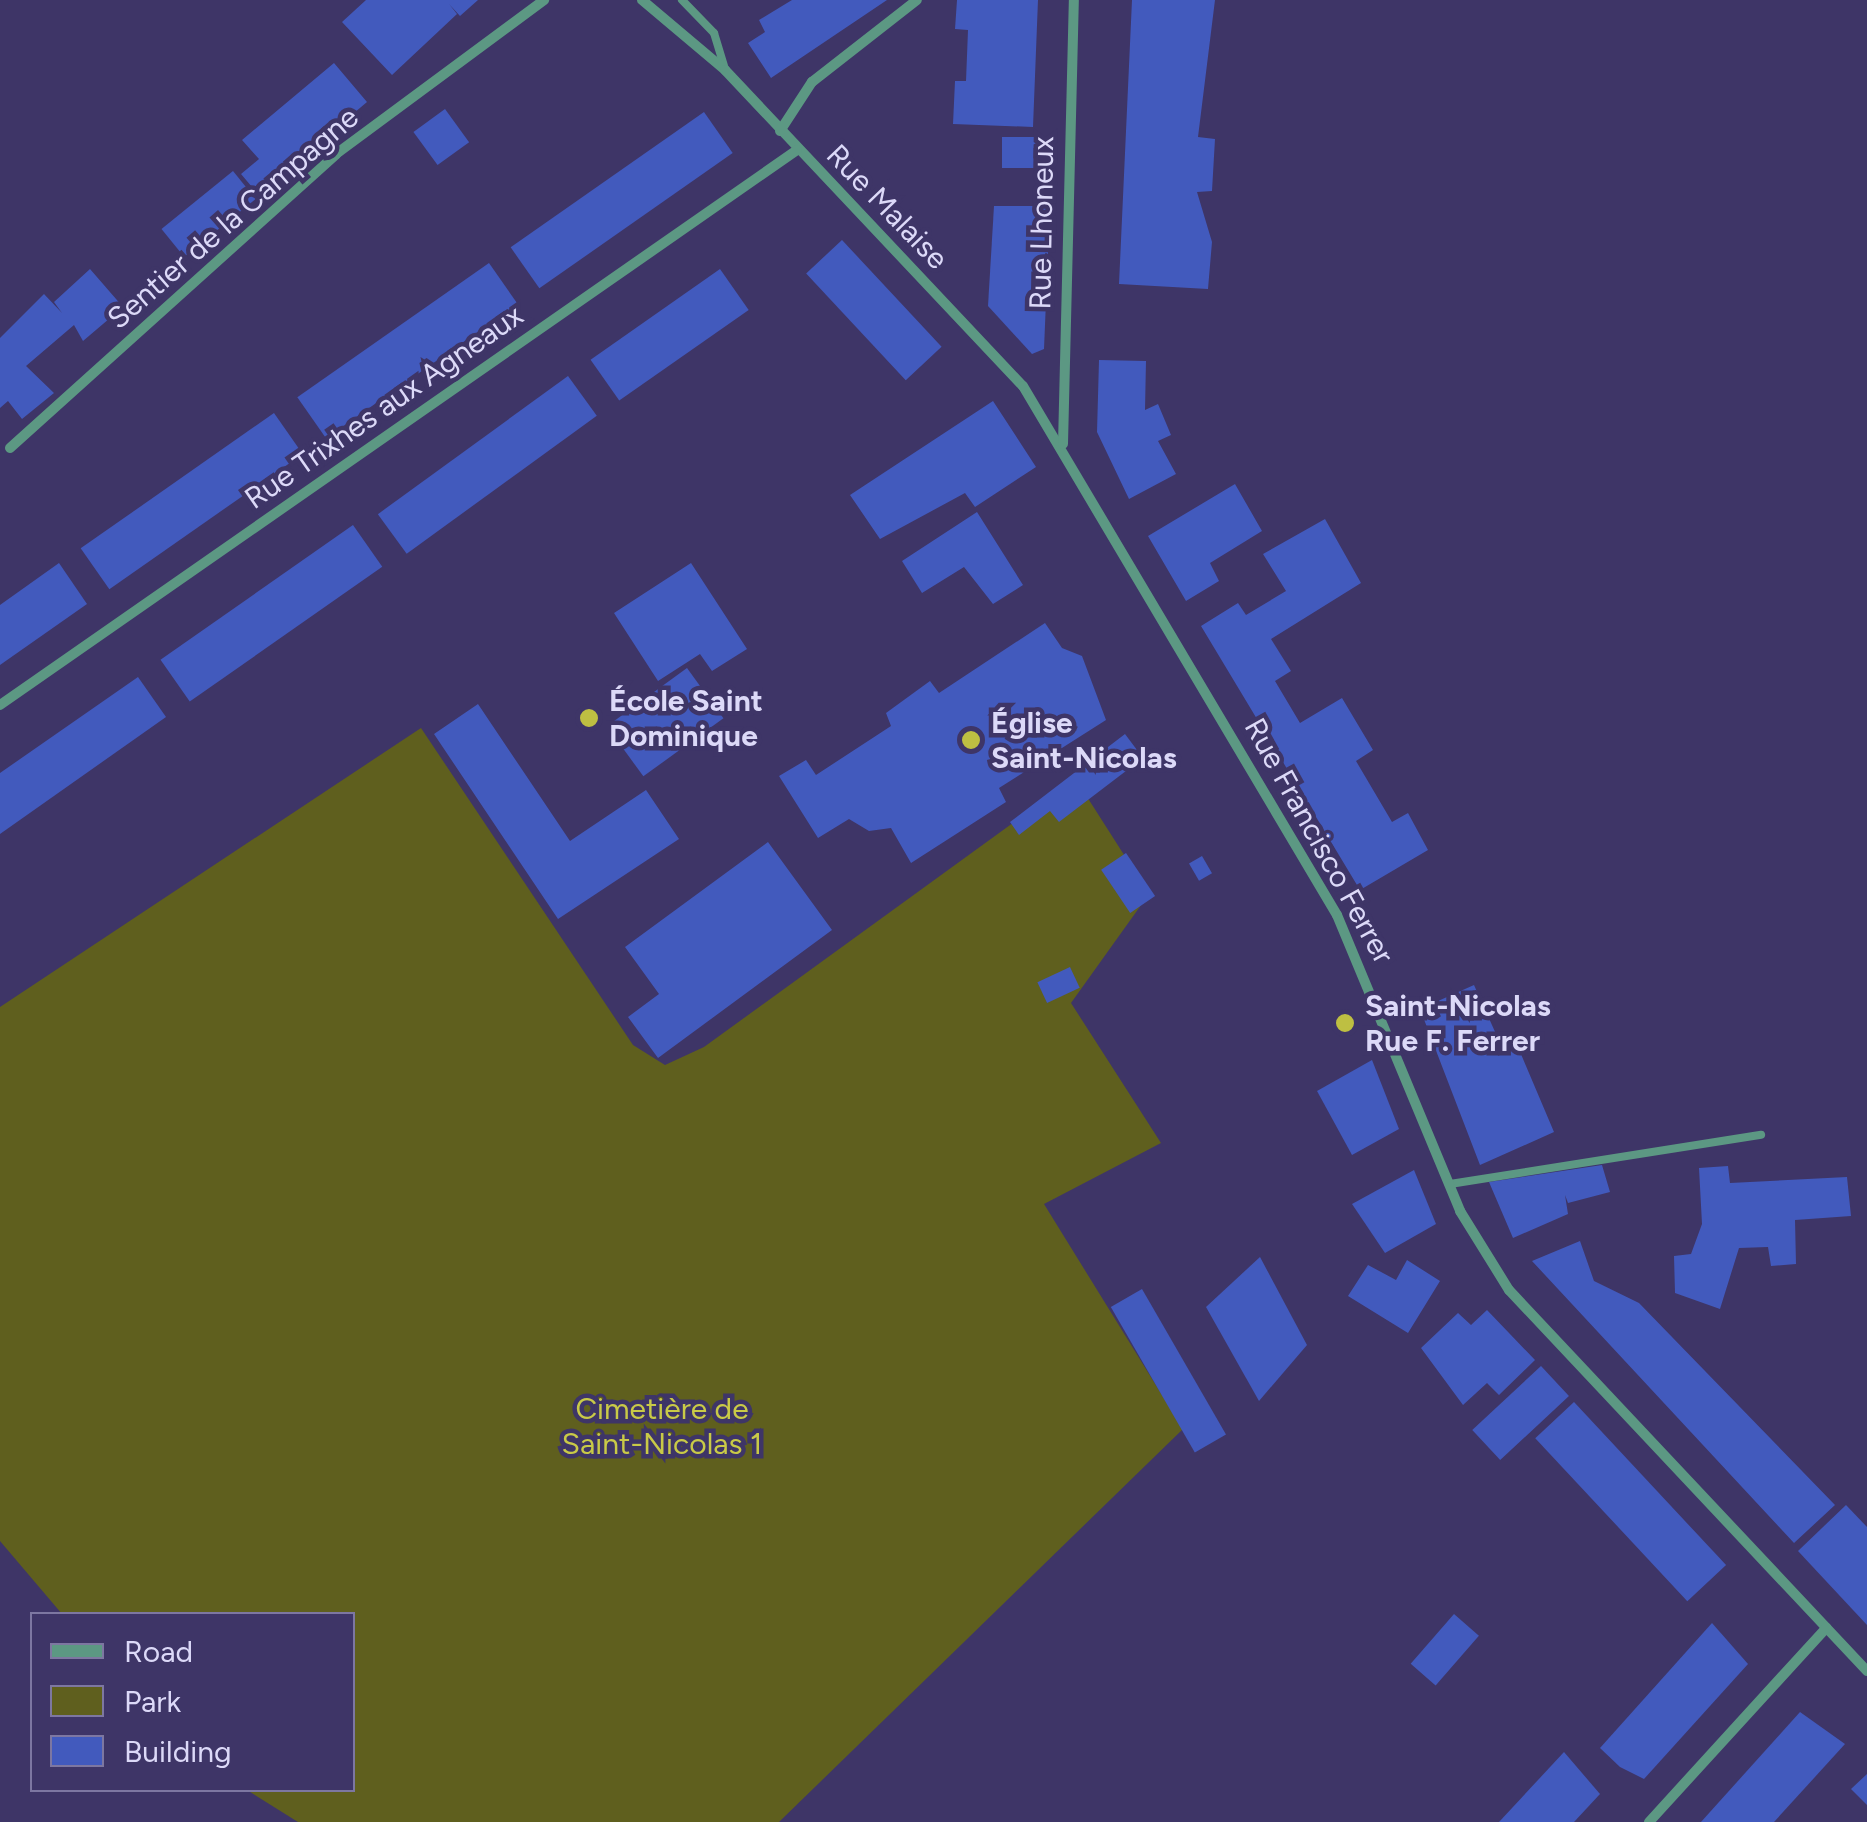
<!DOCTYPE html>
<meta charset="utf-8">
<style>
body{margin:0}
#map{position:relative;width:1867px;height:1822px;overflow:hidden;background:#3e3567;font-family:Figtree,sans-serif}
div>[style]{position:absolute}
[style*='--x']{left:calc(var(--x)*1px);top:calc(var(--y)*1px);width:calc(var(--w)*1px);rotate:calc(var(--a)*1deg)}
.green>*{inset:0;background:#5f5f1e}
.building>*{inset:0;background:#425abd;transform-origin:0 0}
.lane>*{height:8px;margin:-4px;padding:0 4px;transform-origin:4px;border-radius:4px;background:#5c9883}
.street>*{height:10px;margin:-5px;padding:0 5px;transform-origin:5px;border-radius:5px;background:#5c9883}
.dots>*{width:28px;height:28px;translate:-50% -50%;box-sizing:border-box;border:5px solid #3e3567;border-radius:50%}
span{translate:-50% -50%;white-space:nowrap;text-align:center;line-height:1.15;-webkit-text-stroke:9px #3e3567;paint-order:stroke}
.street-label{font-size:30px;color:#dcd9f8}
.poi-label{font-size:30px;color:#dcd9f8;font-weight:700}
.left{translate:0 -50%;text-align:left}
.park-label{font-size:30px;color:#c9ca47}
.legend{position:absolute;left:30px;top:1612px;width:325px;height:180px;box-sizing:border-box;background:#3e3567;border:2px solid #7d77a1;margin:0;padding:12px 18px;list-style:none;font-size:30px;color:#dcd9f8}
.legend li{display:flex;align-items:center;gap:20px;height:50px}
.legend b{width:50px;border:2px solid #7d77a1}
</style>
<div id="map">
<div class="green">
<i style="clip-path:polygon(421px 728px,633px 1045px,665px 1065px,704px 1047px,1075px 778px,1149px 894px,1071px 1003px,1161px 1143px,1044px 1204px,1183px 1429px,779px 1822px,298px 1822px,247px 1790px,352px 1790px,352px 1614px,62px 1614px,0 1541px,0 1007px)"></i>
</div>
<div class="building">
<i style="clip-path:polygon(366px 0,478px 0,460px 16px,449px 4px,457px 14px,392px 75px,342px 22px)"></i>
<i style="clip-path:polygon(792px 0,887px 0,771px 78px,748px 43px,765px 32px,759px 20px)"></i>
<i style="clip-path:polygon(957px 0,1038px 0,1033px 127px,953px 124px,955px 81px,966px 81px,968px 30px,955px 29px)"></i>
<i style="clip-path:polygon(1132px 0,1215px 0,1198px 137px,1215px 139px,1212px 191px,1197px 192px,1212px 242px,1208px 289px,1119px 284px)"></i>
<i style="clip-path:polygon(334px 63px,367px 102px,258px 194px,241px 174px,259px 159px,242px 140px)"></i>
<i style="left:445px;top:109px;width:41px;height:39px;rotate:54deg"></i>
<i style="left:704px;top:112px;width:50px;height:236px;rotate:55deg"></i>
<i style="left:1002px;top:137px;width:50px;height:31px"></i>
<i style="left:233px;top:171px;width:36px;height:92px;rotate:51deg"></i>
<i style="clip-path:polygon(994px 206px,1050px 206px,1044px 349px,1032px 354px,988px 306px)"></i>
<i style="left:842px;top:240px;width:146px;height:49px;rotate:47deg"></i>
<i style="left:489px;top:263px;width:50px;height:234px;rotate:55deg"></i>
<i style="clip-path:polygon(90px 269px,123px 307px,83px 341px,74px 325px,26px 366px,54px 393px,22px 419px,8px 401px,0 408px,0 338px,44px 294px,62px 313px,54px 302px)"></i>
<i style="left:720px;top:269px;width:50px;height:158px;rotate:55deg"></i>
<i style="clip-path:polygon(1099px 360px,1146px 361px,1145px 410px,1158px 404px,1171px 435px,1158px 441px,1176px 474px,1129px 499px,1097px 432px)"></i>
<i style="left:568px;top:376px;width:49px;height:235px;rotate:54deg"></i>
<i style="clip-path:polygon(993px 401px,1036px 467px,975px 507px,965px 493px,880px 539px,850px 495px)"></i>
<i style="left:274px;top:413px;width:50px;height:236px;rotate:55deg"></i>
<i style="clip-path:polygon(1235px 484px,1262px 531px,1210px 563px,1219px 581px,1186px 601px,1148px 536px)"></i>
<i style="clip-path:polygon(977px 512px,1023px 585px,993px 604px,964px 567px,922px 593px,902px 561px)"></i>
<i style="clip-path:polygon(1325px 519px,1361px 583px,1271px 639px,1291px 671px,1275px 681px,1300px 723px,1342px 698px,1373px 750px,1356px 761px,1392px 822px,1408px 813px,1428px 850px,1360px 890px,1201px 626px,1238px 603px,1246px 615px,1286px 591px,1263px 554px)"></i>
<i style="left:353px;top:525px;width:51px;height:235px;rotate:55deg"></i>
<i style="clip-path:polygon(59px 563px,87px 604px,0 665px,0 605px)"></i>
<i style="clip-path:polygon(691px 563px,747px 649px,712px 671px,700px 654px,658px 681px,614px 613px)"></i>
<i style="clip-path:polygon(1045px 623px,1062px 648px,1082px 656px,1106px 720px,999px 788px,1006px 802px,911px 863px,891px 828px,869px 831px,849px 819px,818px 838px,779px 776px,806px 760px,816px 775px,891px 726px,886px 713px,930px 681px,939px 693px)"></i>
<i style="left:687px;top:668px;width:62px;height:99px;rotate:54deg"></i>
<i style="clip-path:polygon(138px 677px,166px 717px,0 834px,0 773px)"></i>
<i style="clip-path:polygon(478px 704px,570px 841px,646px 790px,679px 839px,558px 919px,434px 734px)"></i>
<i style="clip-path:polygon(1125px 734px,1143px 758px,1059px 822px,1050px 811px,1019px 835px,1010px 822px)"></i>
<i style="clip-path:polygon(768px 842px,832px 930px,658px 1058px,628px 1017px,659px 994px,625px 947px)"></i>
<i style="left:1126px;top:853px;width:52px;height:30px;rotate:56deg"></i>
<i style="left:1202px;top:856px;width:20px;height:15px;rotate:60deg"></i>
<i style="left:1070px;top:967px;width:23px;height:36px;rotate:65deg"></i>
<i style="clip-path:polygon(1474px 985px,1505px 1054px,1518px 1047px,1554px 1132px,1480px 1165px,1420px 1009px)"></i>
<i style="clip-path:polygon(1372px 1060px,1399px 1129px,1352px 1155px,1317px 1091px)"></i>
<i style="clip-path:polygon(1602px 1165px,1610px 1192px,1568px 1203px,1565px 1195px,1568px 1214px,1513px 1238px,1489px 1182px)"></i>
<i style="clip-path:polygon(1728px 1166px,1730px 1183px,1847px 1177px,1851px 1216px,1795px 1220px,1796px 1264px,1771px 1266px,1768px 1247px,1739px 1248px,1720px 1309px,1675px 1293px,1674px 1256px,1691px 1254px,1702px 1224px,1699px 1168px)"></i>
<i style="clip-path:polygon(1414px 1170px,1436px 1224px,1385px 1253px,1352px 1204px)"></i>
<i style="clip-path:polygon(1580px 1241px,1594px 1281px,1639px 1303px,1835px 1505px,1794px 1543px,1532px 1261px)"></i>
<i style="clip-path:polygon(1260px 1257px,1307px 1345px,1259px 1401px,1206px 1307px)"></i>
<i style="clip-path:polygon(1407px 1260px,1440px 1281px,1408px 1333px,1348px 1296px,1368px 1265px,1396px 1280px)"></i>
<i style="left:1142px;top:1289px;width:168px;height:36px;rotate:60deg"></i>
<i style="clip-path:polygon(1487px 1310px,1535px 1360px,1499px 1395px,1487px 1383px,1463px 1405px,1421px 1348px,1458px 1313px,1471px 1325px)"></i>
<i style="left:1541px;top:1366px;width:41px;height:94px;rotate:47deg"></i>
<i style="left:1574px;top:1402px;width:223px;height:53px;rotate:47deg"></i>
<i style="clip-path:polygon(1846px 1505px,1867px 1527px,1867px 1625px,1798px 1551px)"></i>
<i style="left:1454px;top:1614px;width:33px;height:66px;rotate:41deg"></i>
<i style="clip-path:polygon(1712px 1623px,1748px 1664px,1644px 1779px,1620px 1767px,1600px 1748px)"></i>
<i style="clip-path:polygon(1800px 1712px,1845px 1744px,1774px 1822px,1701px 1822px)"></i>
<i style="clip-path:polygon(1564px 1752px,1600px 1794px,1574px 1822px,1499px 1822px)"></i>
<i style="clip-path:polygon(1867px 1774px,1867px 1805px,1851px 1789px)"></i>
</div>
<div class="lane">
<i style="--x:682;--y:0;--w:46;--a:45.9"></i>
<i style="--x:714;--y:33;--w:39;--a:73"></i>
<i style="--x:1450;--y:1184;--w:315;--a:-9"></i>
</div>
<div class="street">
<i style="--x:642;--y:0;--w:109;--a:40.1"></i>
<i style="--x:725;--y:70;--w:434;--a:46.7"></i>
<i style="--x:1023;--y:386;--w:615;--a:59.31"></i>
<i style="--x:1337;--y:915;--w:321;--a:67.4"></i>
<i style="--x:1460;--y:1211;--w:93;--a:58.2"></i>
<i style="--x:1509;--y:1290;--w:523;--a:46.78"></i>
<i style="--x:780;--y:131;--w:59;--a:-56.9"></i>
<i style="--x:812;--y:82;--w:133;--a:-38"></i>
<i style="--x:1063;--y:444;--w:444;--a:-88.6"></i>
<i style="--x:10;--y:448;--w:439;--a:-42"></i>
<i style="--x:336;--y:154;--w:259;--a:-36.5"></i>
<i style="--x:0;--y:705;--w:971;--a:-34.85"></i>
<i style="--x:1649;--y:1822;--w:263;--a:-47.6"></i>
</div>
<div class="dots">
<i style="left:589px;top:718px;background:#bebf42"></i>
<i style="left:971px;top:740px;background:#bebf42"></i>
<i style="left:1345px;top:1023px;background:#bebf42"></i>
</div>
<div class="street-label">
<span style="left:887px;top:207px;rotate:46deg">Rue Malaise</span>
<span style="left:233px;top:218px;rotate:-41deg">Sentier de la Campagne</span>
<span style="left:1042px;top:223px;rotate:-89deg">Rue Lhoneux</span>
<span style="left:384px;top:407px;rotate:-35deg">Rue Trixhes aux Agneaux</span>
<span style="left:1319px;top:841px;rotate:61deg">Rue Francisco Ferrer</span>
</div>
<div class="poi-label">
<span class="left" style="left:609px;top:718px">École Saint<br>Dominique</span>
<span class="left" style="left:991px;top:740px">Église<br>Saint-Nicolas</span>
<span class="left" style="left:1365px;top:1023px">Saint-Nicolas<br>Rue F. Ferrer</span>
</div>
<div class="park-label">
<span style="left:662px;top:1426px">Cimetière de<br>Saint-Nicolas 1</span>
</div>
<ul class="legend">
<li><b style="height:12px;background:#5c9883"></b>Road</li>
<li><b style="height:28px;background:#5f5f1e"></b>Park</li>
<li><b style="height:28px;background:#425abd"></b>Building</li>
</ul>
</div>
